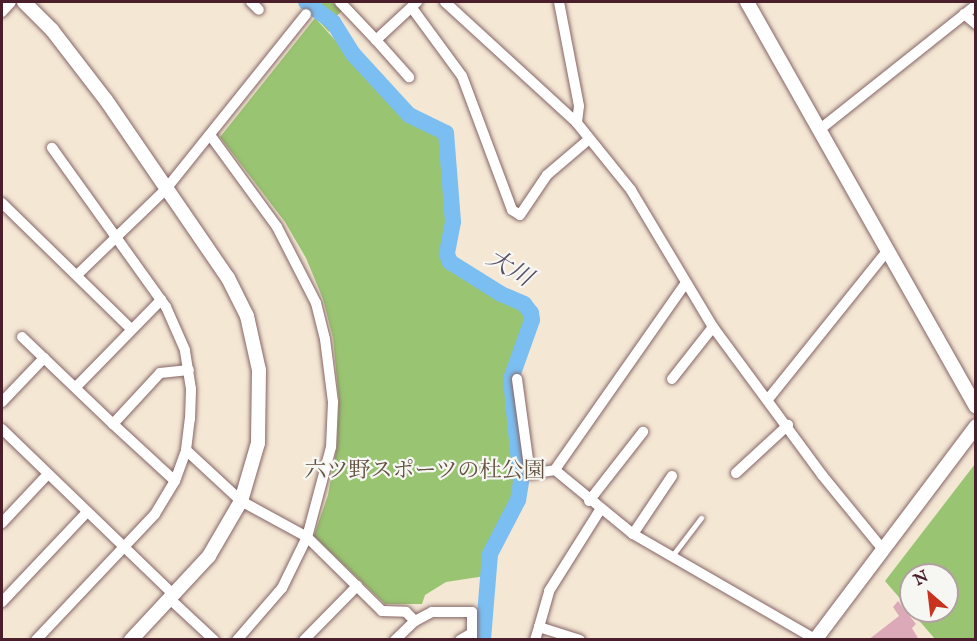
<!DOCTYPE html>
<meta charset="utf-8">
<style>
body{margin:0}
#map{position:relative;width:977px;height:641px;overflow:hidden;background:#f4e7d4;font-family:"IM FELL English","Noto Serif JP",serif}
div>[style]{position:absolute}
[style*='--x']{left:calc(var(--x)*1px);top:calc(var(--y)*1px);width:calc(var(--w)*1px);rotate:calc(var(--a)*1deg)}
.green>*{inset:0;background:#99c471}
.river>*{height:16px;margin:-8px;padding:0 8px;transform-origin:8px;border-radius:8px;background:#7bbef1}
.building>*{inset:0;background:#dca9b8}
.roads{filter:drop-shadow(0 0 2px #866566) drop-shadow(0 0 2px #866566)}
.service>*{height:5px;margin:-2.5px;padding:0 2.5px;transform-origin:2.5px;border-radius:2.5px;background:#fff}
.minor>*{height:10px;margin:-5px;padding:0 5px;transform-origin:5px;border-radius:5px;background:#fff}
.tertiary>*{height:14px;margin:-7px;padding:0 7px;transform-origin:7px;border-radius:7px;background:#fff}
span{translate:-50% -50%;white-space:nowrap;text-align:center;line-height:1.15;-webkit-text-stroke:4.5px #f6f6f2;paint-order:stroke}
.park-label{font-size:22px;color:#625140}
.water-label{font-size:24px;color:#594f66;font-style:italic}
.frame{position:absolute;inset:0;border:3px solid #4a1f2b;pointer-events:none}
.north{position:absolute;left:899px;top:563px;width:60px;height:60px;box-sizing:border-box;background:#f6f6f2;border:2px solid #b1a0a2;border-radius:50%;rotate:332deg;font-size:16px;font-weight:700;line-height:24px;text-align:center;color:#4a1f2b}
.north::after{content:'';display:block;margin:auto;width:21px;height:27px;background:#c8321e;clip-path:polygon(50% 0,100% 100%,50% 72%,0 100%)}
</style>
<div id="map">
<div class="green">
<i style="clip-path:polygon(323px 2px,332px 2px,342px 11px,329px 23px,329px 32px,311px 13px)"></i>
<i style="clip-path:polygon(315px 18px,406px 118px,438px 131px,444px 138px,451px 213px,446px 261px,496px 294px,523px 306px,530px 321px,509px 379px,519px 481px,516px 499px,499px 527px,485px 576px,446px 582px,425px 595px,422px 604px,385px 604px,314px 536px,328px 495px,337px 446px,339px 400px,333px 338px,323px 299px,306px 258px,285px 222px,220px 137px)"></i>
<i style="clip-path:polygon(evenodd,975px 464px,975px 639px,935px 639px,885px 581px,975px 464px,911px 575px,947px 575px,947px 611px,911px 611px,911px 575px)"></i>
</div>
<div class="river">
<i style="--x:306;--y:2;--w:34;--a:37"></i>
<i style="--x:333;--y:22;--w:38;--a:58"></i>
<i style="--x:353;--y:54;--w:83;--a:47.4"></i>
<i style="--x:409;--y:115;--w:41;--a:25.9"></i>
<i style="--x:446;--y:133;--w:89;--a:85.5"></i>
<i style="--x:453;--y:222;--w:33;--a:101"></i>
<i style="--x:447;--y:254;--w:9;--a:69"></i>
<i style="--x:450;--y:262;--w:60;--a:32.1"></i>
<i style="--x:501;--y:294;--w:25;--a:23"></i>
<i style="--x:524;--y:304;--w:11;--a:52"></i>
<i style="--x:531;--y:313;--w:7;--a:82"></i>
<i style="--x:532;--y:320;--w:63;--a:109.6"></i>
<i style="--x:511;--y:379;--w:103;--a:84.5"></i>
<i style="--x:521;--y:482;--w:18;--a:99"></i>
<i style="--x:518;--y:500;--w:61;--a:117.4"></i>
<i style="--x:490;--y:554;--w:86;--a:94.7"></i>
</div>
<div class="building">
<i style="clip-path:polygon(898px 601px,916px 624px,912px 628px,919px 640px,868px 640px,899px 616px,893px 607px)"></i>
</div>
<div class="roads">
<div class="service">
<i style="--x:672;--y:556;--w:48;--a:-52.7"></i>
</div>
<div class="minor">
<i style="--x:251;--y:2;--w:11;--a:45"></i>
<i style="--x:340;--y:2;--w:52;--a:46.5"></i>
<i style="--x:376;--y:40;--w:56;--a:-42.8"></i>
<i style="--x:445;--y:2;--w:179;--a:42.5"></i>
<i style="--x:577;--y:123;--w:86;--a:51.1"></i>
<i style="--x:631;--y:190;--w:160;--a:59.1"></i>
<i style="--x:713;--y:327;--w:184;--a:53.6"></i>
<i style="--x:822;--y:475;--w:93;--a:50.7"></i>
<i style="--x:559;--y:2;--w:106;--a:79.1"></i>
<i style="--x:579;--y:106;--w:17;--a:97"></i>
<i style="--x:412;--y:8;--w:84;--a:53.7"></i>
<i style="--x:462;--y:76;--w:143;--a:69.5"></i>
<i style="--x:512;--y:210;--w:9;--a:32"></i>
<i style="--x:520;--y:215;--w:48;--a:-56"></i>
<i style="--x:547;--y:175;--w:54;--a:-40.5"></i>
<i style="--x:2;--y:12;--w:13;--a:-48"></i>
<i style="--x:964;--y:14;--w:16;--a:40"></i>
<i style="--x:376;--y:40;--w:50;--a:48.3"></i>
<i style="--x:819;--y:130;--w:201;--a:-38.5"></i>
<i style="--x:210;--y:135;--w:114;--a:53.9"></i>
<i style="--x:277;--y:227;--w:85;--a:62.8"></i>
<i style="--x:316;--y:303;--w:37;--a:76"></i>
<i style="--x:325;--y:339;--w:64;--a:82.8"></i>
<i style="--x:333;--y:402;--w:45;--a:92.5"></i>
<i style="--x:331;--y:447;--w:93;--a:104.9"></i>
<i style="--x:307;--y:537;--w:57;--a:116.1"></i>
<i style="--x:282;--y:588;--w:69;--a:130.9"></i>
<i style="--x:2;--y:203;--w:180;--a:44.3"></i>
<i style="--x:77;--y:275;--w:124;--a:-44"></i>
<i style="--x:166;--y:189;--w:224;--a:-51.3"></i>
<i style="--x:685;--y:284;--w:227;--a:125"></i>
<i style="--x:555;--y:470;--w:101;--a:39.4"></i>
<i style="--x:633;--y:534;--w:210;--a:30"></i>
<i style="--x:22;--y:337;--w:126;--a:43.7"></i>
<i style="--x:113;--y:424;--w:69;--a:-47.3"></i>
<i style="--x:160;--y:373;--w:29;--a:-6"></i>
<i style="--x:517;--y:379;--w:96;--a:82.2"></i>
<i style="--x:530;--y:474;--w:25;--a:-9"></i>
<i style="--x:672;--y:379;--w:66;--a:-51.7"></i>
<i style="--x:76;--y:387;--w:122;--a:-45.7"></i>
<i style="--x:769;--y:398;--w:190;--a:-51.2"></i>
<i style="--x:2;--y:402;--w:61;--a:-46.3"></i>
<i style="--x:113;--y:424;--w:84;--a:42.6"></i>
<i style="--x:2;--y:429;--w:239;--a:44"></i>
<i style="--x:186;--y:450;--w:75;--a:42.8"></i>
<i style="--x:241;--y:501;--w:75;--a:28.6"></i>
<i style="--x:307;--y:537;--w:105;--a:44.6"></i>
<i style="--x:382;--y:611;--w:24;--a:2"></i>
<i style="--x:406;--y:612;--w:13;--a:45"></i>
<i style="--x:736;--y:473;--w:71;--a:-42.7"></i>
<i style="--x:589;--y:501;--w:88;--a:-52"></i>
<i style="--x:2;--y:523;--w:67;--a:-46.8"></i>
<i style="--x:633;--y:534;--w:70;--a:-56.1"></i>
<i style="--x:170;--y:599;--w:60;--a:43"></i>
<i style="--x:2;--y:602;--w:124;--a:-46.6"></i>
<i style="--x:36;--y:640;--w:173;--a:-46.6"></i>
<i style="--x:155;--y:514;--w:39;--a:-59"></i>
<i style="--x:175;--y:481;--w:33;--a:-70"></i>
<i style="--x:186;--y:450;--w:31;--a:-83"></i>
<i style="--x:190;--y:419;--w:30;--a:-88"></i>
<i style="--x:191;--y:389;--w:39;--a:-99"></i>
<i style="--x:185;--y:350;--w:47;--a:-113.8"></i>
<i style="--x:166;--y:307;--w:196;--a:-125.6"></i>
<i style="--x:304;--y:640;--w:76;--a:-45.5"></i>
<i style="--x:395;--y:640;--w:28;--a:-44"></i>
<i style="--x:415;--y:621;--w:19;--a:-28"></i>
<i style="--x:432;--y:612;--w:40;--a:0"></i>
<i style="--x:472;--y:612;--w:28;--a:90"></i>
<i style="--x:460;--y:640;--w:14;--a:-30"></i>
<i style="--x:535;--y:640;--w:14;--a:-73"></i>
<i style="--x:580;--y:640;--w:43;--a:-162.4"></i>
<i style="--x:539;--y:627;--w:37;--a:-74"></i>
<i style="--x:549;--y:591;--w:96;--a:-57.8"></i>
</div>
<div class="tertiary">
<i style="--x:24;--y:2;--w:40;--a:45"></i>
<i style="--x:52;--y:30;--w:88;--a:52.4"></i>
<i style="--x:106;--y:100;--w:216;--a:55.6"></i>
<i style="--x:228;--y:278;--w:42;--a:63.4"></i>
<i style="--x:247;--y:316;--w:55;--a:77.5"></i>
<i style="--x:259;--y:370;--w:73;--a:90.8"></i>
<i style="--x:258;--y:443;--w:60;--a:106.3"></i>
<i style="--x:241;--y:501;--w:64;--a:120.2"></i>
<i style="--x:209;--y:556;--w:115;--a:132.9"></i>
<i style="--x:747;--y:2;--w:465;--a:60.5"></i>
<i style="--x:815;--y:640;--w:268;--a:-53"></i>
</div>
</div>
<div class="park-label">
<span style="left:425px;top:472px">六ツ野スポーツの杜公園</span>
</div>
<div class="water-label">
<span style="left:509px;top:269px;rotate:31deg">大川</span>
</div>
<div class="frame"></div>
<div class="north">N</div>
</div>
